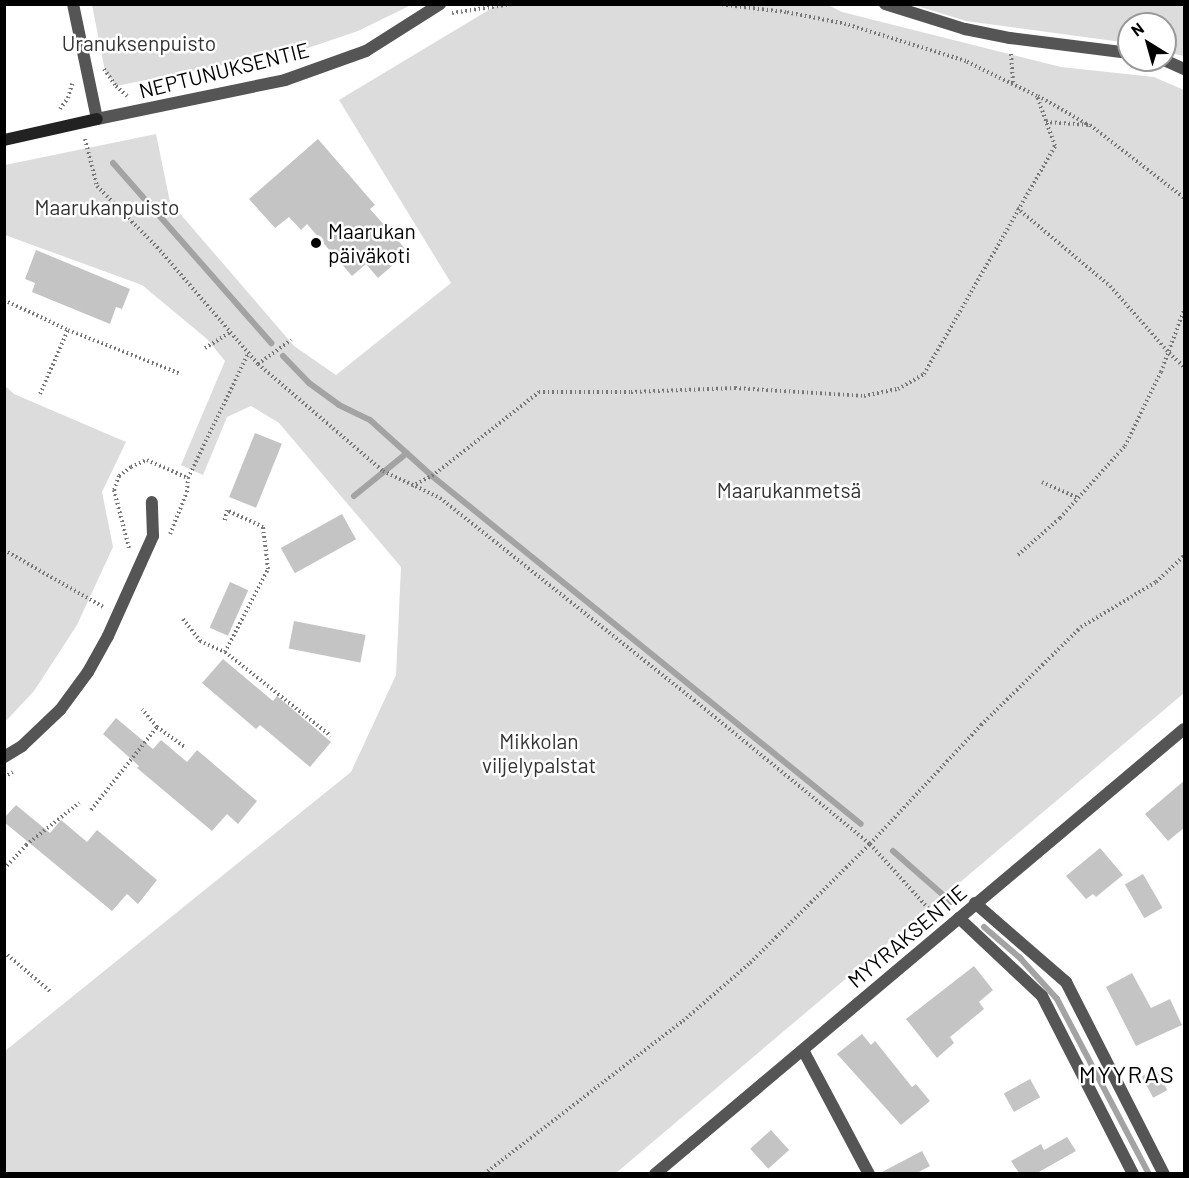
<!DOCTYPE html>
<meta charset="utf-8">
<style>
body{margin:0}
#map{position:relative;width:1189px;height:1178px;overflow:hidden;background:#fff;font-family:Barlow,sans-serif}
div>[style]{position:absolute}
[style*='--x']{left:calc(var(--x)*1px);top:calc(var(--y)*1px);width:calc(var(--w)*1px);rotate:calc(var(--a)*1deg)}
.green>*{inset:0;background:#dcdcdc}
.stream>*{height:6px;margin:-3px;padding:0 3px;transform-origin:3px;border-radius:3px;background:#a3a3a3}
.building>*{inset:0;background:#c4c4c4;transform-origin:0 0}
.path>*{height:4px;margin-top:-2px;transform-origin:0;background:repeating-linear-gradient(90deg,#777 0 1.5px,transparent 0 4.5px)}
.street>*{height:12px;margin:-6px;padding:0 6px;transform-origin:6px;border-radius:6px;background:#555}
.secondary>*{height:12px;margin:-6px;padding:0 6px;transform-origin:6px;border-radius:6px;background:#222}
.dots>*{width:16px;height:16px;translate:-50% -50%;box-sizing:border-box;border:3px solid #fff;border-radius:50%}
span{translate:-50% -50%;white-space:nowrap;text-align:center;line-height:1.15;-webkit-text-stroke:5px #fff;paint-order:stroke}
.park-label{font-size:21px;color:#333}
.street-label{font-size:21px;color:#000}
.poi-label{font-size:21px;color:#000}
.left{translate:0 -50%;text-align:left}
.quarter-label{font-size:24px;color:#000;letter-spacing:1.5px}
.frame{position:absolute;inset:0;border:6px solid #000;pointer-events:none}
.north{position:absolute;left:1117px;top:12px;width:60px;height:60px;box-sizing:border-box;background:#fff;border:2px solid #999;border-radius:50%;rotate:323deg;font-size:16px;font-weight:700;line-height:24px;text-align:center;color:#000}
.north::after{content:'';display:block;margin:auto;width:21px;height:27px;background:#000;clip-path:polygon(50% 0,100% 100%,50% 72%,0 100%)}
</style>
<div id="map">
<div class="green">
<i style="clip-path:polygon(92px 5px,92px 4px,411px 5px,358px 31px,308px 48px,116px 86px,105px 71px)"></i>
<i style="clip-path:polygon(497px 5px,828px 5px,842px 12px,1061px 67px,1154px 77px,1184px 90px,1184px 693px,616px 1173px,5px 1173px,5px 1051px,351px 772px,396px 675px,401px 567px,279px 423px,251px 406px,227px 417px,203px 475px,181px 465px,225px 361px,207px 339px,142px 285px,5px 235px,5px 165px,156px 134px,170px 202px,294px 346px,336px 375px,451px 283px,339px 100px)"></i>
<i style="clip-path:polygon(914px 5px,1184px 5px,1184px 56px,1165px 52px,1165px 24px,1129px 24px,1129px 43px,966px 21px)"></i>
<i style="clip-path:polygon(4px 385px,14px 394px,126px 442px,102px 492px,113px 547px,77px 625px,34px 691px,5px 722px)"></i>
</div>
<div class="stream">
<i style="--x:113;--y:163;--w:240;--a:48.7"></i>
<i style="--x:283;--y:356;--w:37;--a:46"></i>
<i style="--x:309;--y:383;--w:37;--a:36"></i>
<i style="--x:339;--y:405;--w:34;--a:26"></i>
<i style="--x:370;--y:420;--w:84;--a:42.1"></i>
<i style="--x:432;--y:476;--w:552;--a:39.05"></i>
<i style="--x:354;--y:496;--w:68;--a:-39.1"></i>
<i style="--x:893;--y:851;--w:77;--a:41.3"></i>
<i style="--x:984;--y:927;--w:48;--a:40.7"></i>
<i style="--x:1020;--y:958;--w:55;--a:47.9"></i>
<i style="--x:1057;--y:999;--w:198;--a:62.3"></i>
</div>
<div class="building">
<i style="clip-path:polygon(318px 139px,375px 205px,370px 209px,408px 252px,378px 278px,366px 264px,352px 276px,307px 224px,301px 230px,289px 217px,275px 228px,249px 199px)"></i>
<i style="clip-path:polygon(36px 250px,130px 289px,122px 309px,116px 307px,110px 324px,32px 292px,35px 283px,25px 279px)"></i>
<i style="left:255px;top:433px;width:29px;height:69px;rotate:22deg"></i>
<i style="left:342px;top:514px;width:29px;height:70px;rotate:61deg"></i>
<i style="left:230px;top:582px;width:20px;height:50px;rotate:24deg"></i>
<i style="left:294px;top:621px;width:73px;height:28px;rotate:11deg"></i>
<i style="clip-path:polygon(223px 659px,273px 701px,277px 696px,331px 742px,310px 767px,260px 725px,256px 729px,202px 683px)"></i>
<i style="clip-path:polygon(116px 718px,153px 749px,161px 740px,187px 762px,197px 750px,257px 801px,238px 824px,227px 814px,212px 831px,137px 768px,139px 766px,103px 734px)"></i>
<i style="clip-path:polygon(1185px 780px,1185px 827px,1168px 841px,1145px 814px)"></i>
<i style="clip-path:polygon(16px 805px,50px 833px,61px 820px,87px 842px,97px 830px,157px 880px,138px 904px,127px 894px,112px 911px,4px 822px,4px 818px)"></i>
<i style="clip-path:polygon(1100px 848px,1123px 875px,1096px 897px,1093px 894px,1086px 899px,1066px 876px)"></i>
<i style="left:1143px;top:874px;width:39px;height:21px;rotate:60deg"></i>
<i style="clip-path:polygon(974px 966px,993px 990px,979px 1002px,984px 1009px,950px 1037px,954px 1043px,937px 1058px,906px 1019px)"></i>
<i style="clip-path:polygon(1132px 973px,1151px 1008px,1170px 999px,1182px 1025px,1136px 1046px,1106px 987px)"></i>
<i style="clip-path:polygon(862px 1034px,871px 1045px,875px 1041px,912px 1087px,916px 1084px,930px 1101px,901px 1125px,837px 1054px)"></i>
<i style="left:1156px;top:1069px;width:24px;height:16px;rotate:62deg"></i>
<i style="left:1030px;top:1079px;width:21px;height:30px;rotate:61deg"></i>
<i style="left:771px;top:1130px;width:27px;height:28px;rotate:48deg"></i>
<i style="clip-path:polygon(1067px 1137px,1076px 1151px,1037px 1173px,1019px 1173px,1011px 1161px,1041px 1144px,1044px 1150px)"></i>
<i style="clip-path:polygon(922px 1151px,930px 1166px,917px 1173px,880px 1173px)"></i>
</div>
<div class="path">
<i style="--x:452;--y:13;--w:60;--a:-8.7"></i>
<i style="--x:1011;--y:54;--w:30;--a:86"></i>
<i style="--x:104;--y:69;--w:21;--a:55"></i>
<i style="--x:116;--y:86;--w:15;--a:42"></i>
<i style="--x:1038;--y:96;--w:59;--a:29.6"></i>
<i style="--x:60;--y:109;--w:14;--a:-54"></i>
<i style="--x:68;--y:98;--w:15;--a:-74"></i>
<i style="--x:1046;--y:122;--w:44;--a:3.9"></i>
<i style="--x:1090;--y:125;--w:119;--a:37.8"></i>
<i style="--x:85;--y:139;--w:49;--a:75.7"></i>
<i style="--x:97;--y:186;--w:86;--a:45.5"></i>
<i style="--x:157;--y:247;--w:155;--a:49.2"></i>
<i style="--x:258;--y:364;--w:165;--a:40.6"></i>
<i style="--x:383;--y:471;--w:63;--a:25.3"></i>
<i style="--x:440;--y:498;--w:325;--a:38.5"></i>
<i style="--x:694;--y:700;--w:227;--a:39.3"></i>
<i style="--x:870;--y:844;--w:98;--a:47.9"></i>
<i style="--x:1017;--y:208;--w:121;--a:40"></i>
<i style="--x:1110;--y:286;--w:89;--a:48.6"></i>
<i style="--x:1169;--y:353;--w:21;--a:43"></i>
<i style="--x:4;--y:300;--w:71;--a:25.1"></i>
<i style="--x:68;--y:330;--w:121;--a:21.3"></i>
<i style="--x:205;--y:348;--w:31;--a:-32"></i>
<i style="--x:258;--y:364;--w:41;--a:-36"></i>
<i style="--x:40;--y:394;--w:70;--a:-66.4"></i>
<i style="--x:1042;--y:482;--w:39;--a:24"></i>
<i style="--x:412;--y:486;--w:22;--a:-27"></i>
<i style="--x:432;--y:476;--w:136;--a:-38.1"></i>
<i style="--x:539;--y:392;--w:92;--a:0"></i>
<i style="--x:631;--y:392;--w:104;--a:-2.2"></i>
<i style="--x:735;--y:388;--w:129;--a:3.5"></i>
<i style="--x:864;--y:396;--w:35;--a:-12"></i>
<i style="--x:898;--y:389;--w:30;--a:-30"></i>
<i style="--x:924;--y:374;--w:263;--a:-60.1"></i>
<i style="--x:1055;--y:146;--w:53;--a:-109.8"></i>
<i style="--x:1037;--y:96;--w:79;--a:-153.8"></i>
<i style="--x:966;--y:61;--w:126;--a:-162.9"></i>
<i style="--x:846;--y:24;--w:61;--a:-168.7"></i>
<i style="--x:786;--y:12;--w:68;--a:-173.3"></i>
<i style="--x:170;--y:534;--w:45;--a:-68"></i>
<i style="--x:187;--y:492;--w:14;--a:-86"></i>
<i style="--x:188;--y:478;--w:138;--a:-64.2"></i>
<i style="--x:129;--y:548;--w:60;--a:-104.5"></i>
<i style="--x:114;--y:490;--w:15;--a:-70"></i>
<i style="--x:119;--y:476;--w:15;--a:-37"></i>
<i style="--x:131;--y:467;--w:17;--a:-24"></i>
<i style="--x:147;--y:460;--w:45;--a:23.7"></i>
<i style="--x:4;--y:550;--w:114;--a:29.9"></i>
<i style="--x:1018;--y:555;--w:56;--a:-41.4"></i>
<i style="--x:1060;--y:518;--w:97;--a:-47.9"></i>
<i style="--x:1125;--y:446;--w:82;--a:-64.1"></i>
<i style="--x:1161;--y:372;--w:66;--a:-69.6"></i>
<i style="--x:183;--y:619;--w:28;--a:52"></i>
<i style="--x:200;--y:641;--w:27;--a:24"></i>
<i style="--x:225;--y:652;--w:93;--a:-62.6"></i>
<i style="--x:268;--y:569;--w:42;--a:-96.8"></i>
<i style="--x:263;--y:527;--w:40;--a:-155"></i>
<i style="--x:227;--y:510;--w:13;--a:103"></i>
<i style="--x:225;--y:652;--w:135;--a:38.4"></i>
<i style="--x:157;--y:727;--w:36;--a:36"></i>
<i style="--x:4;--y:777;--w:10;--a:-29"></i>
<i style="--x:91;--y:810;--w:106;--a:-51.5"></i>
<i style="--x:157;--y:727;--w:23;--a:-130"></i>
<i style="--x:4;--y:869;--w:33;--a:-47"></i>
<i style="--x:26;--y:845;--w:68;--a:-38.4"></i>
<i style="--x:4;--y:952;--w:62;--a:40.4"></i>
<i style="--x:484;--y:1174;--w:251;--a:-37.6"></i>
<i style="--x:683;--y:1021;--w:89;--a:-40.9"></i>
<i style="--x:750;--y:963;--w:169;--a:-44.8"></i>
<i style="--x:870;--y:844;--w:163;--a:-47"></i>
<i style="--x:981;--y:725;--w:140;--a:-44.4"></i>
<i style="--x:1081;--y:627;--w:87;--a:-31"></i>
<i style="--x:1156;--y:582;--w:38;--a:-43"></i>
</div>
<div class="street">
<i style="--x:73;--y:4;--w:117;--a:78.2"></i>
<i style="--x:97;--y:119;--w:192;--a:-11.7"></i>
<i style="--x:285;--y:80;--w:86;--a:-19.7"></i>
<i style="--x:366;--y:51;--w:88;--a:-32.4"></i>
<i style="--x:885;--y:4;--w:84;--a:17.4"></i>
<i style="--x:965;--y:29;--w:46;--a:11.3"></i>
<i style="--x:1010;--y:38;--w:120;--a:7.2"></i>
<i style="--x:1164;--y:60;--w:22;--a:24"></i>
<i style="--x:4;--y:757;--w:21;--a:-31"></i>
<i style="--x:22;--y:746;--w:52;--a:-43.5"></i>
<i style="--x:60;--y:710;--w:47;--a:-53.6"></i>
<i style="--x:88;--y:672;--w:41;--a:-60.9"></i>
<i style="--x:108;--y:636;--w:110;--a:-65.8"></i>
<i style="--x:153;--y:536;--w:34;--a:-92"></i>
<i style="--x:975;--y:903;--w:121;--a:41"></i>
<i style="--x:1066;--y:982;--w:216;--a:63"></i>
<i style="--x:959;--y:918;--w:114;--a:43.2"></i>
<i style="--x:1042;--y:996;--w:200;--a:62.9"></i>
<i style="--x:803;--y:1050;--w:140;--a:62"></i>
<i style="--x:655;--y:1174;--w:691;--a:-40.07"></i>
</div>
<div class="secondary">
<i style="--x:4;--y:140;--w:95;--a:-12.7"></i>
</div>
<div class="dots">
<i style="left:316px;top:243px;background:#000"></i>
</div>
<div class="park-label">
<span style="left:139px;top:43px">Uranuksenpuisto</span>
<span style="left:107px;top:207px">Maarukanpuisto</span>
<span style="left:789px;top:490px">Maarukanmetsä</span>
<span style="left:539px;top:753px">Mikkolan<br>viljelypalstat</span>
</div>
<div class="street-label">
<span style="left:224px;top:70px;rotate:-14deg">NEPTUNUKSENTIE</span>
<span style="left:907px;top:936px;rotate:-40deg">MYYRAKSENTIE</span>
</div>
<div class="poi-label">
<span class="left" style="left:328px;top:243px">Maarukan<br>päiväkoti</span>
</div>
<div class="quarter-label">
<span style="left:1127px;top:1074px">MYYRAS</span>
</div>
<div class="frame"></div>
<div class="north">N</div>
</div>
